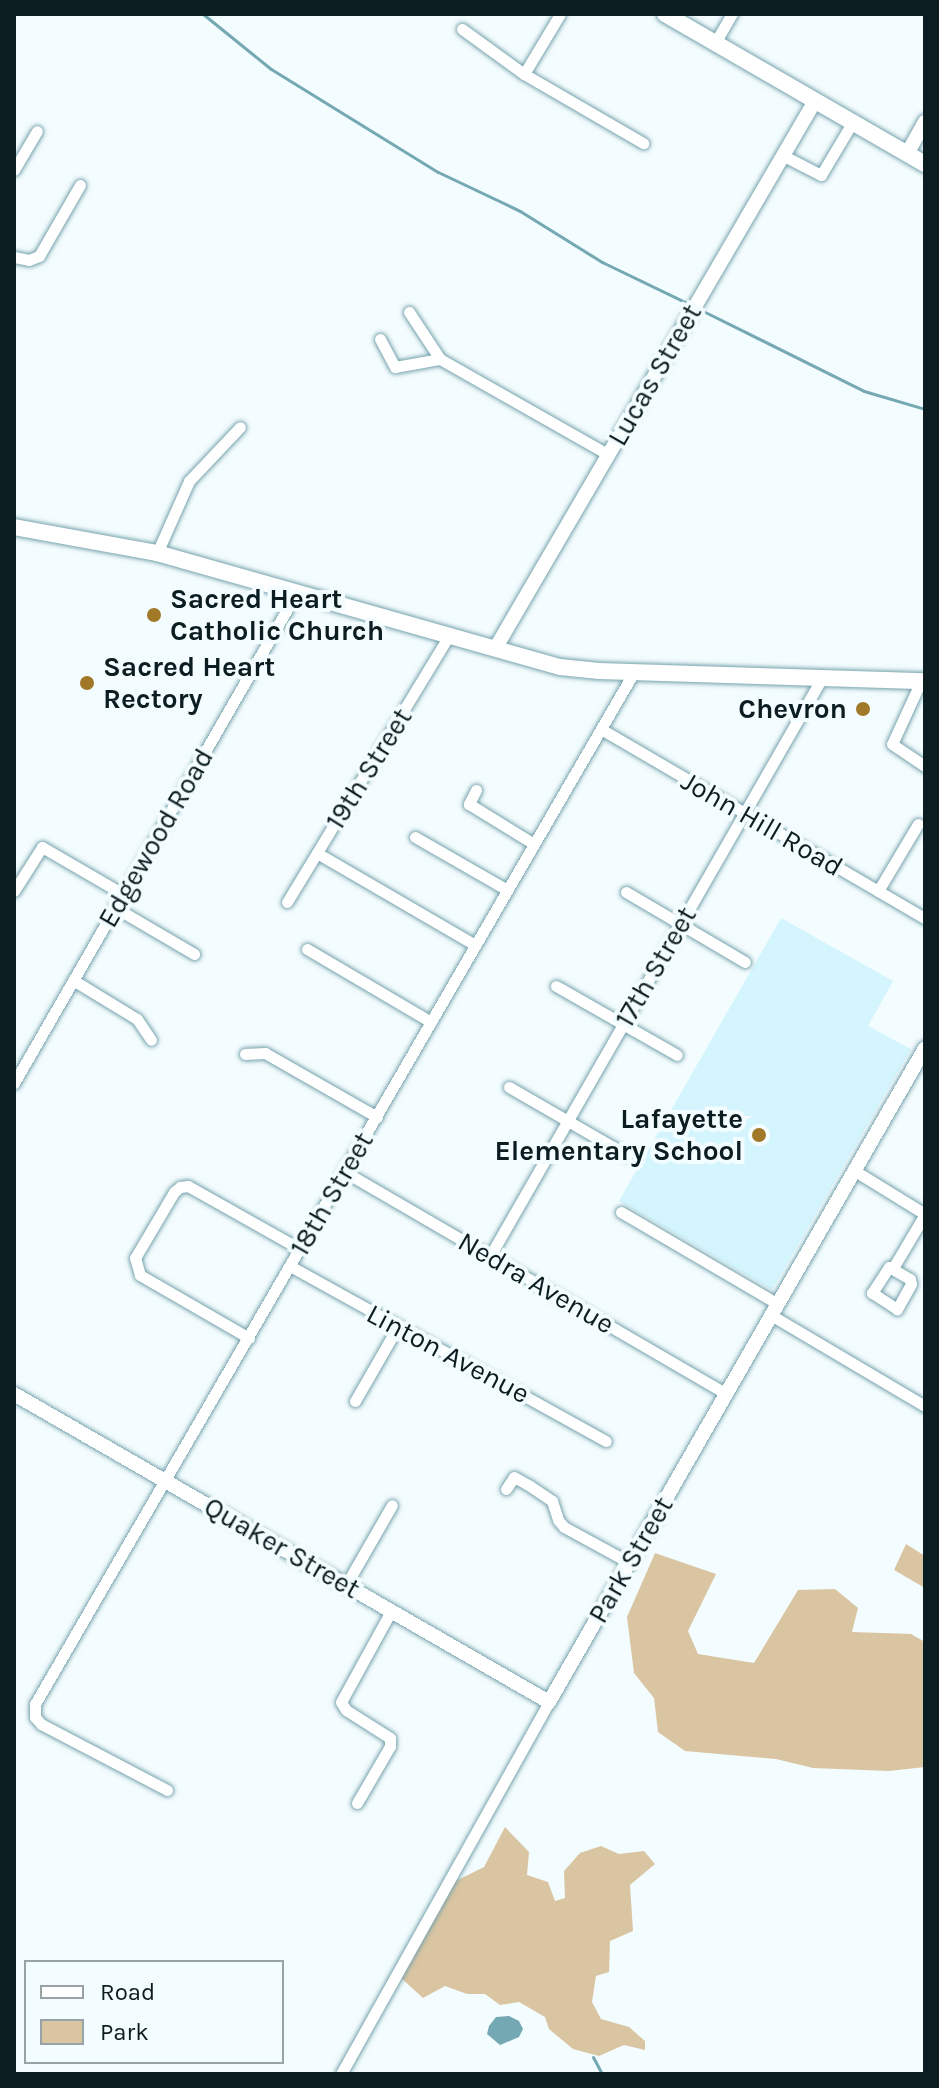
<!DOCTYPE html>
<style>
body{margin:0}
#map{position:relative;width:939px;height:2088px;overflow:hidden;background:#f3fcfe;font-family:Karla,sans-serif}
div>[style]{position:absolute}
[style*='--x']{left:calc(var(--x)*1px);top:calc(var(--y)*1px);width:calc(var(--w)*1px);rotate:calc(var(--a)*1deg)}
.built>*{inset:0;background:#d4f5fd}
.green>*{inset:0;background:#dac5a2}
.water>*{inset:0;background:#74a8b3}
.stream>*{height:3px;margin:-1.5px;padding:0 1.5px;transform-origin:1.5px;border-radius:1.5px;background:#74a8b3}
.roads{filter:drop-shadow(0 0 2px #77a3ad) drop-shadow(0 0 2px #77a3ad)}
.minor>*{height:11px;margin:-5.5px;padding:0 5.5px;transform-origin:5.5px;border-radius:5.5px;background:#fff}
.tertiary>*{height:14px;margin:-7px;padding:0 7px;transform-origin:7px;border-radius:7px;background:#fff}
.secondary>*{height:16px;margin:-8px;padding:0 8px;transform-origin:8px;border-radius:8px;background:#fff}
.dots>*{width:22px;height:22px;translate:-50% -50%;box-sizing:border-box;border:4px solid #f3fcfe;border-radius:50%}
span{translate:-50% -50%;white-space:nowrap;text-align:center;line-height:1.15;-webkit-text-stroke:8px #f3fcfe;paint-order:stroke}
.street-label{font-size:28px;color:#0c1d21}
.poi-label{font-size:28px;color:#0c1d21;font-weight:700}
.left{translate:0 -50%;text-align:left}
.right{translate:-100% -50%;text-align:right}
.frame{position:absolute;inset:0;border:16px solid #0c1d21;pointer-events:none}
.legend{position:absolute;left:24px;top:1960px;width:260px;height:104px;box-sizing:border-box;background:#f3fcfe;border:2px solid #97a3a6;margin:0;padding:10px 14px;list-style:none;font-size:24px;color:#0c1d21}
.legend li{display:flex;align-items:center;gap:16px;height:40px}
.legend b{width:40px;border:2px solid #97a3a6}
</style>
<div id="map">
<div class="built">
<i style="clip-path:polygon(781px 918px,893px 981px,868px 1026px,911px 1049px,772px 1290px,619px 1201px)"></i>
</div>
<div class="green">
<i style="clip-path:polygon(906px 1544px,925px 1556px,925px 1588px,894px 1570px)"></i>
<i style="clip-path:polygon(655px 1553px,716px 1574px,688px 1631px,698px 1654px,754px 1663px,798px 1590px,835px 1589px,858px 1608px,852px 1632px,911px 1634px,925px 1642px,925px 1767px,889px 1771px,813px 1768px,776px 1759px,685px 1751px,658px 1732px,654px 1698px,634px 1673px,627px 1617px)"></i>
<i style="clip-path:polygon(505px 1827px,529px 1852px,527px 1875px,548px 1882px,555px 1901px,565px 1898px,564px 1871px,580px 1853px,601px 1846px,619px 1854px,644px 1851px,655px 1864px,630px 1885px,633px 1931px,610px 1941px,609px 1972px,596px 1976px,592px 2002px,601px 2019px,629px 2027px,645px 2041px,645px 2050px,624px 2045px,599px 2056px,573px 2049px,549px 2029px,545px 2017px,519px 2002px,500px 2005px,485px 1994px,467px 1994px,445px 1986px,423px 1998px,401px 1978px,456px 1881px,484px 1867px)"></i>
</div>
<div class="water">
<i style="clip-path:polygon(509px 2016px,519px 2021px,523px 2029px,519px 2037px,500px 2045px,487px 2034px,489px 2026px,496px 2017px)"></i>
</div>
<div class="stream">
<i style="--x:203;--y:14;--w:87;--a:39"></i>
<i style="--x:271;--y:69;--w:196;--a:31.7"></i>
<i style="--x:438;--y:172;--w:91;--a:25.4"></i>
<i style="--x:520;--y:211;--w:97;--a:31.9"></i>
<i style="--x:602;--y:262;--w:97;--a:25.8"></i>
<i style="--x:699;--y:309;--w:184;--a:26.4"></i>
<i style="--x:864;--y:391;--w:64;--a:16.4"></i>
<i style="--x:593;--y:2057;--w:19;--a:62"></i>
</div>
<div class="roads">
<div class="minor">
<i style="--x:462;--y:29;--w:77;--a:36"></i>
<i style="--x:524;--y:74;--w:138;--a:30.1"></i>
<i style="--x:715;--y:43;--w:34;--a:-60"></i>
<i style="--x:524;--y:74;--w:70;--a:-59"></i>
<i style="--x:782;--y:155;--w:44;--a:27.1"></i>
<i style="--x:821;--y:175;--w:61;--a:-59.2"></i>
<i style="--x:14;--y:170;--w:45;--a:-59.5"></i>
<i style="--x:14;--y:257;--w:15;--a:11"></i>
<i style="--x:29;--y:260;--w:11;--a:-22"></i>
<i style="--x:39;--y:256;--w:82;--a:-60"></i>
<i style="--x:409;--y:312;--w:56;--a:56.6"></i>
<i style="--x:440;--y:359;--w:194;--a:29.6"></i>
<i style="--x:380;--y:339;--w:32;--a:62"></i>
<i style="--x:395;--y:367;--w:46;--a:-10.1"></i>
<i style="--x:157;--y:553;--w:79;--a:-66"></i>
<i style="--x:189;--y:481;--w:74;--a:-46.6"></i>
<i style="--x:921;--y:681;--w:69;--a:114.7"></i>
<i style="--x:892;--y:744;--w:40;--a:34"></i>
<i style="--x:601;--y:729;--w:375;--a:30.3"></i>
<i style="--x:476;--y:790;--w:16;--a:117"></i>
<i style="--x:469;--y:804;--w:76;--a:31.6"></i>
<i style="--x:415;--y:837;--w:106;--a:29.9"></i>
<i style="--x:317;--y:853;--w:183;--a:30.2"></i>
<i style="--x:14;--y:891;--w:52;--a:-57.5"></i>
<i style="--x:42;--y:847;--w:94;--a:30.1"></i>
<i style="--x:878;--y:891;--w:78;--a:-59.2"></i>
<i style="--x:626;--y:892;--w:138;--a:30.5"></i>
<i style="--x:287;--y:902;--w:311;--a:-58.7"></i>
<i style="--x:114;--y:907;--w:93;--a:30.4"></i>
<i style="--x:307;--y:949;--w:144;--a:30.5"></i>
<i style="--x:73;--y:980;--w:75;--a:31.4"></i>
<i style="--x:137;--y:1019;--w:25;--a:56"></i>
<i style="--x:556;--y:986;--w:139;--a:29.7"></i>
<i style="--x:245;--y:1054;--w:20;--a:-3"></i>
<i style="--x:265;--y:1053;--w:129;--a:29.7"></i>
<i style="--x:14;--y:1083;--w:567;--a:-60.04"></i>
<i style="--x:509;--y:1087;--w:136;--a:30"></i>
<i style="--x:855;--y:1171;--w:82;--a:31.6"></i>
<i style="--x:345;--y:1172;--w:441;--a:30.2"></i>
<i style="--x:621;--y:1212;--w:182;--a:30.4"></i>
<i style="--x:490;--y:1256;--w:667;--a:-60.13"></i>
<i style="--x:290;--y:1266;--w:361;--a:29"></i>
<i style="--x:889;--y:1267;--w:24;--a:30"></i>
<i style="--x:910;--y:1279;--w:5;--a:79"></i>
<i style="--x:911;--y:1284;--w:29;--a:119"></i>
<i style="--x:897;--y:1309;--w:30;--a:-147"></i>
<i style="--x:872;--y:1293;--w:31;--a:-57"></i>
<i style="--x:893;--y:1268;--w:63;--a:-59.3"></i>
<i style="--x:771;--y:1315;--w:179;--a:30.6"></i>
<i style="--x:249;--y:1338;--w:126;--a:-150"></i>
<i style="--x:140;--y:1275;--w:18;--a:-106"></i>
<i style="--x:135;--y:1258;--w:77;--a:-59.4"></i>
<i style="--x:174;--y:1192;--w:8;--a:-40"></i>
<i style="--x:180;--y:1187;--w:8;--a:-7"></i>
<i style="--x:188;--y:1186;--w:129;--a:29.4"></i>
<i style="--x:355;--y:1401;--w:84;--a:-60.1"></i>
<i style="--x:506;--y:1489;--w:14;--a:-56"></i>
<i style="--x:514;--y:1477;--w:18;--a:29"></i>
<i style="--x:530;--y:1486;--w:27;--a:34"></i>
<i style="--x:552;--y:1501;--w:20;--a:72"></i>
<i style="--x:558;--y:1520;--w:9;--a:49"></i>
<i style="--x:564;--y:1527;--w:75;--a:28.6"></i>
<i style="--x:346;--y:1585;--w:92;--a:-60.1"></i>
<i style="--x:167;--y:1790;--w:142;--a:-152.4"></i>
<i style="--x:41;--y:1724;--w:9;--a:-131"></i>
<i style="--x:35;--y:1717;--w:13;--a:-90"></i>
<i style="--x:35;--y:1704;--w:1193;--a:-59.87"></i>
<i style="--x:357;--y:1803;--w:66;--a:-59.9"></i>
<i style="--x:390;--y:1746;--w:8;--a:-90"></i>
<i style="--x:390;--y:1738;--w:52;--a:-147.5"></i>
<i style="--x:346;--y:1710;--w:9;--a:-122"></i>
<i style="--x:341;--y:1702;--w:104;--a:-61.2"></i>
<i style="--x:341;--y:2074;--w:426;--a:-60.8"></i>
</div>
<div class="tertiary">
<i style="--x:907;--y:154;--w:37;--a:-61"></i>
<i style="--x:495;--y:649;--w:635;--a:-59.72"></i>
<i style="--x:14;--y:1394;--w:617;--a:29.93"></i>
<i style="--x:549;--y:1702;--w:754;--a:-60.1"></i>
</div>
<div class="secondary">
<i style="--x:665;--y:14;--w:300;--a:30"></i>
<i style="--x:14;--y:527;--w:145;--a:10.3"></i>
<i style="--x:157;--y:553;--w:419;--a:15.8"></i>
<i style="--x:560;--y:667;--w:39;--a:6"></i>
<i style="--x:599;--y:671;--w:326;--a:1.8"></i>
</div>
</div>
<div class="dots">
<i style="left:154px;top:615px;background:#a17827"></i>
<i style="left:87px;top:683px;background:#a17827"></i>
<i style="left:863px;top:709px;background:#a17827"></i>
<i style="left:759px;top:1135px;background:#a17827"></i>
</div>
<div class="street-label">
<span style="left:655px;top:375px;rotate:-60deg">Lucas Street</span>
<span style="left:369px;top:769px;rotate:-58deg">19th Street</span>
<span style="left:762px;top:824px;rotate:30deg">John Hill Road</span>
<span style="left:156px;top:838px;rotate:-60deg">Edgewood Road</span>
<span style="left:656px;top:967px;rotate:-60deg">17th Street</span>
<span style="left:332px;top:1194px;rotate:-60deg">18th Street</span>
<span style="left:536px;top:1283px;rotate:30deg">Nedra Avenue</span>
<span style="left:448px;top:1354px;rotate:28deg">Linton Avenue</span>
<span style="left:282px;top:1548px;rotate:30deg">Quaker Street</span>
<span style="left:631px;top:1560px;rotate:-60deg">Park Street</span>
</div>
<div class="poi-label">
<span class="left" style="left:170px;top:615px">Sacred Heart<br>Catholic Church</span>
<span class="left" style="left:103px;top:683px">Sacred Heart<br>Rectory</span>
<span class="right" style="left:847px;top:709px">Chevron</span>
<span class="right" style="left:743px;top:1135px">Lafayette<br>Elementary School</span>
</div>
<div class="frame"></div>
<ul class="legend">
<li><b style="height:10px;background:#fff"></b>Road</li>
<li><b style="height:22px;background:#dac5a2"></b>Park</li>
</ul>
</div>
